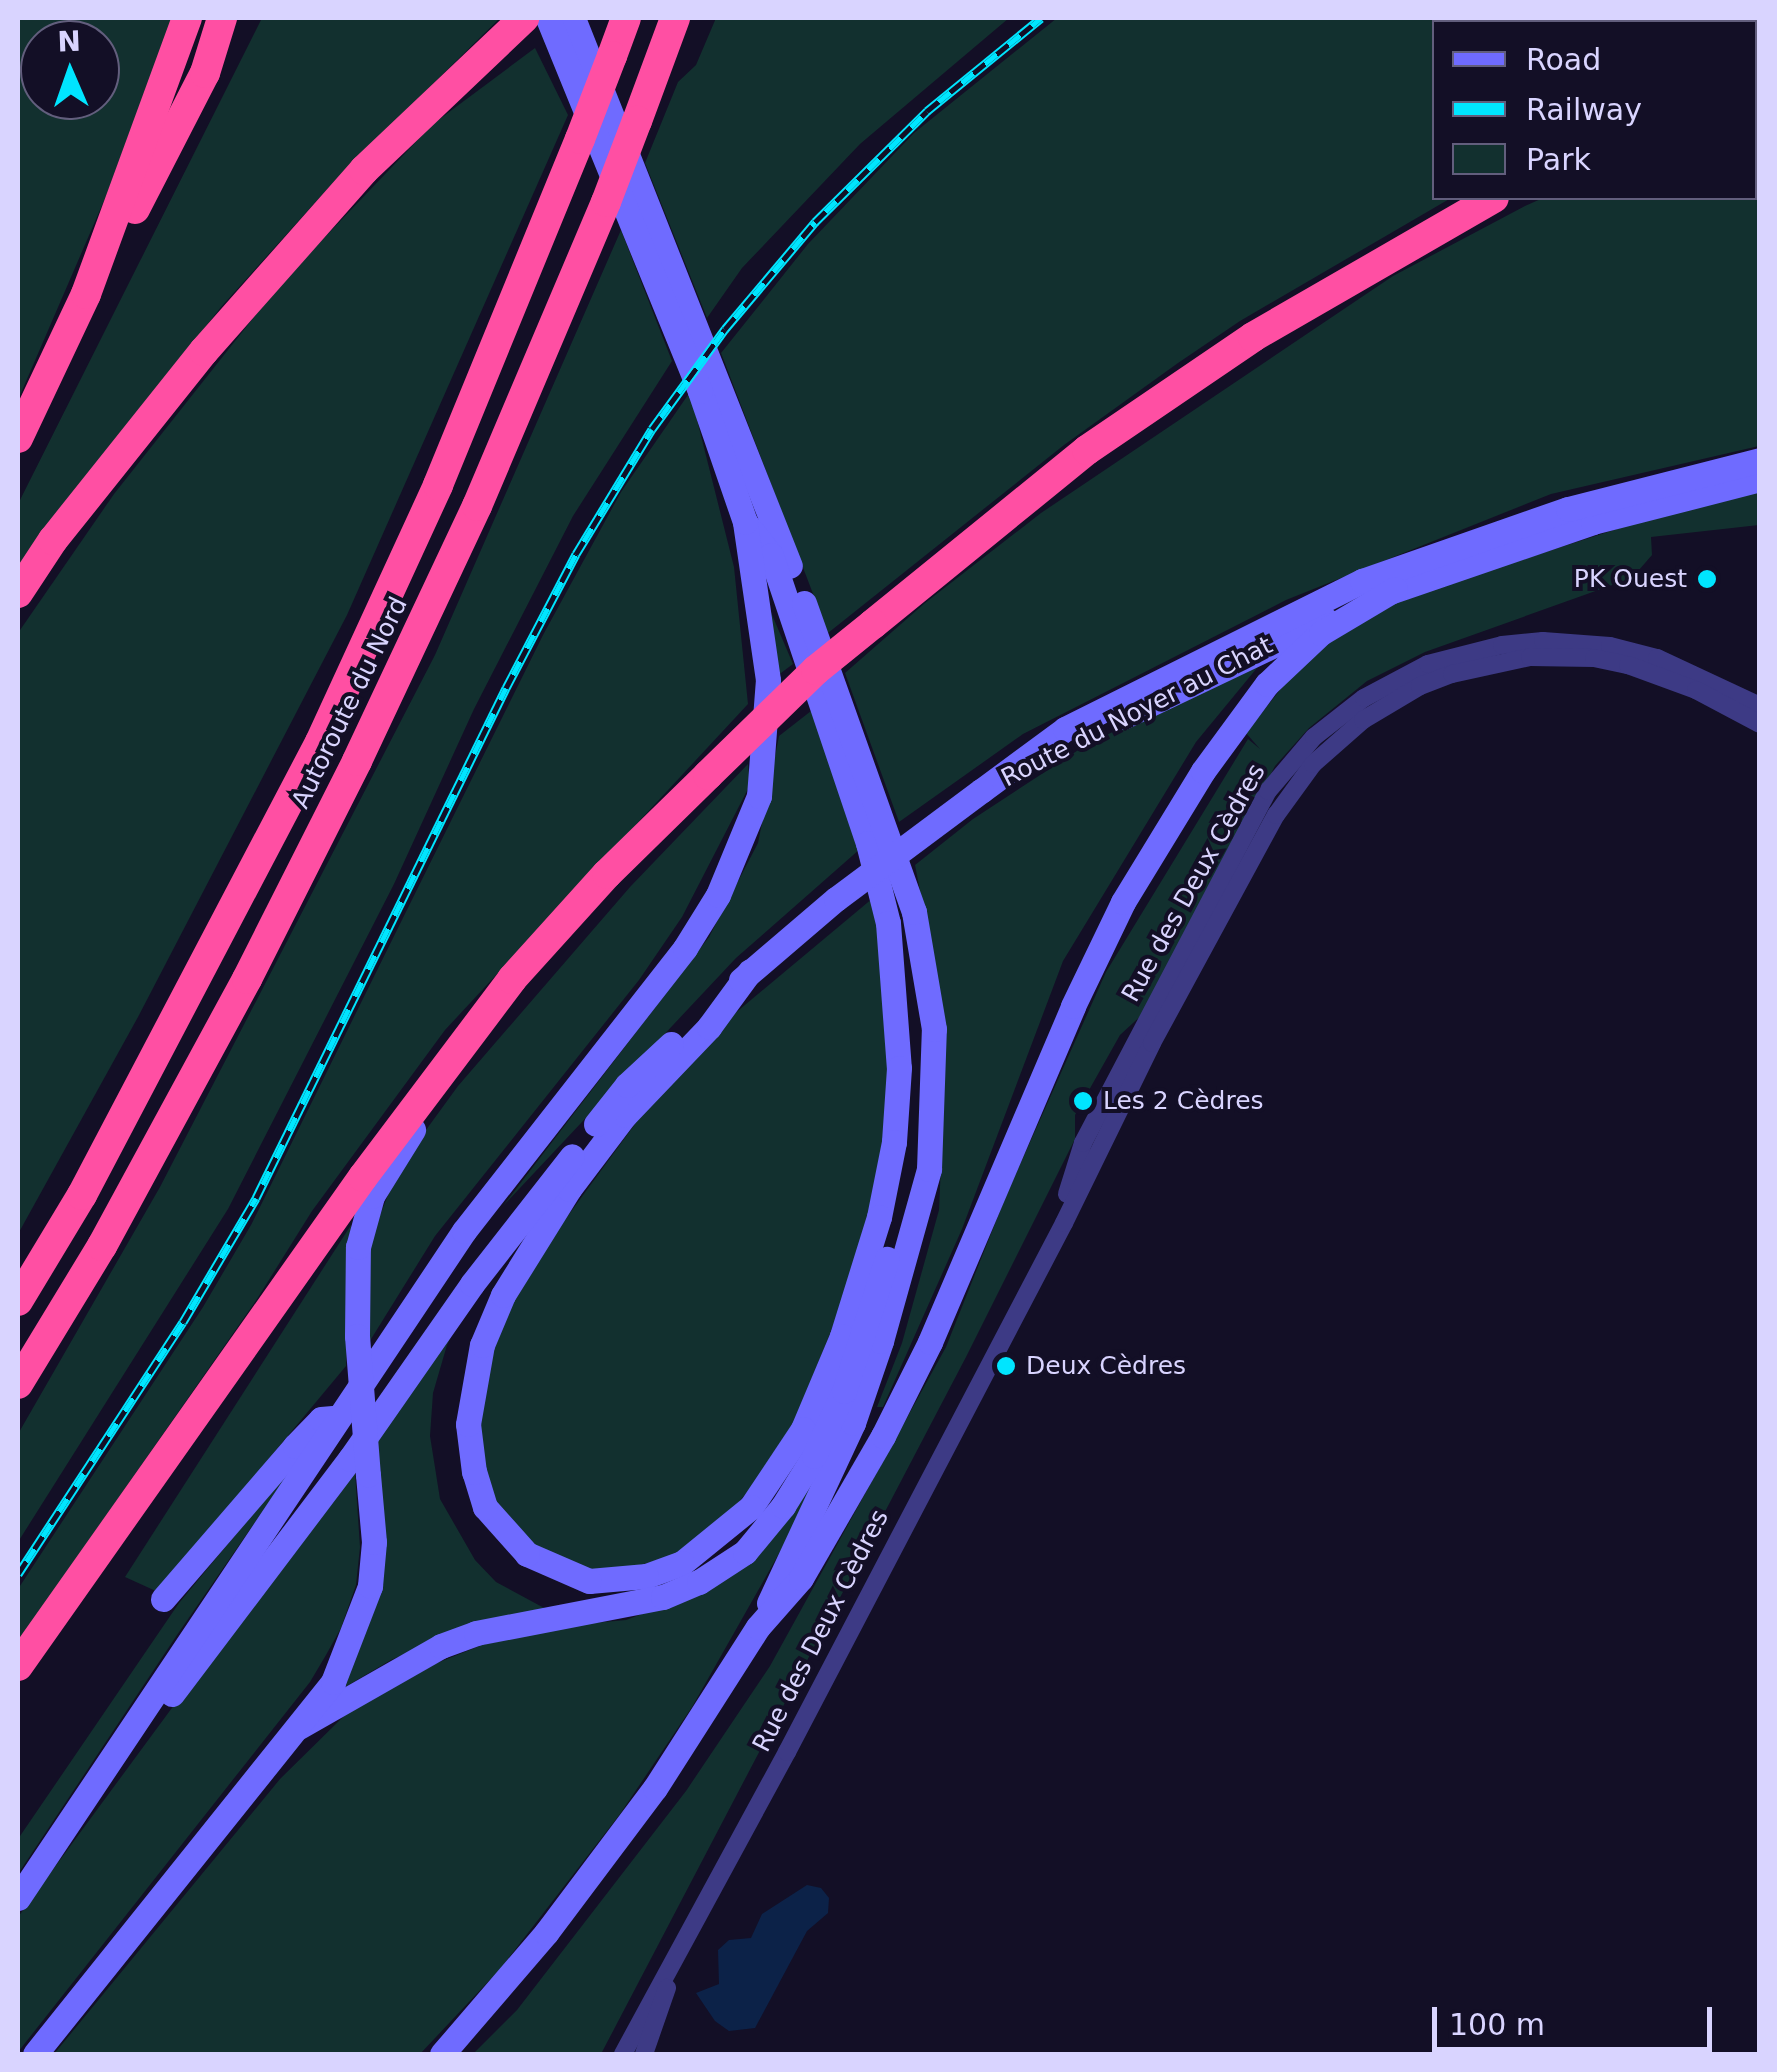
<!DOCTYPE html>
<meta charset="utf-8">
<style>
body{margin:0}
#map{position:relative;width:1777px;height:2072px;overflow:hidden;background:#130f26;font-family:"DejaVu Sans",sans-serif}
div>[style]{position:absolute}
[style*='--x']{left:calc(var(--x)*1px);top:calc(var(--y)*1px);width:calc(var(--w)*1px);rotate:calc(var(--a)*1deg)}
.green>*{inset:0;background:#12302f}
.water>*{inset:0;background:#0c2248}
.street>*{height:18px;margin:-9px;padding:0 9px;transform-origin:9px;border-radius:9px;background:#3d3a85}
.secondary>*{height:25px;margin:-12.5px;padding:0 12.5px;transform-origin:12.5px;border-radius:12.5px;background:#6f6bff}
.highway>*{height:30px;margin:-15px;padding:0 15px;transform-origin:15px;border-radius:15px;background:#ff4fa3}
.rail>*{height:9px;margin-top:-4.5px;transform-origin:0;background:repeating-linear-gradient(90deg,#130f26 0 15px,#00e5ff 0 30px);box-sizing:border-box;border-block:2px solid #00e5ff}
.secondary-bridge>*{height:25px;margin:-12.5px;padding:0 12.5px;transform-origin:12.5px;border-radius:12.5px;background:#6f6bff}
.highway-bridge>*{height:30px;margin:-15px;padding:0 15px;transform-origin:15px;border-radius:15px;background:#ff4fa3}
.dots>*{width:28px;height:28px;translate:-50% -50%;box-sizing:border-box;border:5px solid #130f26;border-radius:50%}
span{translate:-50% -50%;white-space:nowrap;text-align:center;line-height:1.15;-webkit-text-stroke:8px #130f26;paint-order:stroke}
.poi-label{font-size:25px;color:#d9d4ff}
.right{translate:-100% -50%;text-align:right}
.left{translate:0 -50%;text-align:left}
.street-label{font-size:25px;color:#d9d4ff}
.frame{position:absolute;inset:0;border:20px solid #d9d4ff;pointer-events:none}
.legend{position:absolute;left:1432px;top:20px;width:325px;height:180px;box-sizing:border-box;background:#130f26;border:2px solid #625e7d;margin:0;padding:12px 18px;list-style:none;font-size:30px;color:#d9d4ff}
.legend li{display:flex;align-items:center;gap:20px;height:50px}
.legend b{width:50px;border:2px solid #625e7d}
.north{position:absolute;left:20px;top:20px;width:100px;height:100px;box-sizing:border-box;background:#130f26;border:2px solid #625e7d;border-radius:50%;rotate:358deg;font-size:28px;font-weight:700;line-height:40px;text-align:center;color:#d9d4ff}
.north::after{content:'';display:block;margin:auto;width:35px;height:45px;background:#00e5ff;clip-path:polygon(50% 0,100% 100%,50% 72%,0 100%)}
.scale{position:absolute;left:1432px;top:2007px;width:280px;height:45px;box-sizing:border-box;border:5px solid #d9d4ff;border-top:0;padding-left:12px;font-size:30px;line-height:35px;white-space:nowrap;color:#d9d4ff;-webkit-text-stroke:8px #130f26;paint-order:stroke}
</style>
<div id="map">
<div class="green">
<i style="clip-path:polygon(evenodd,18px 18px,172px 18px,106px 196px,18px 400px,18px 18px,40px 40px,100px 40px,100px 100px,40px 100px,40px 40px)"></i>
<i style="clip-path:polygon(262px 18px,500px 18px,339px 176px,221px 307px,64px 507px,18px 574px,18px 504px)"></i>
<i style="clip-path:polygon(716px 18px,1009px 18px,860px 144px,742px 268px,707px 318px,645px 163px,678px 82px,696px 65px)"></i>
<i style="clip-path:polygon(1057px 18px,1759px 18px,1760px 49px,1755px 51px,1754px 22px,1434px 22px,1434px 198px,1451px 198px,1240px 321px,1178px 363px,1064px 445px,828px 633px,721px 353px,808px 244px,914px 133px)"></i>
<i style="clip-path:polygon(535px 48px,568px 115px,347px 615px,138px 1017px,18px 1234px,18px 633px,114px 494px,281px 283px,433px 124px)"></i>
<i style="clip-path:polygon(1759px 96px,1759px 446px,1551px 494px,1286px 600px,1023px 734px,899px 822px,845px 673px,925px 603px,1041px 513px,1393px 276px,1525px 206px,1543px 198px,1754px 198px,1755px 98px)"></i>
<i style="clip-path:polygon(621px 230px,672px 361px,573px 516px,474px 709px,394px 884px,228px 1209px,18px 1542px,18px 1434px,160px 1187px,435px 655px)"></i>
<i style="clip-path:polygon(690px 392px,734px 567px,748px 704px,445px 1030px,312px 1211px,257px 1299px,18px 1642px,18px 1589px,203px 1307px,251px 1225px,543px 635px,621px 492px)"></i>
<i style="clip-path:polygon(1759px 492px,1759px 525px,1651px 537px,1652px 555px,1632px 578px,1425px 652px,1367px 681px,1309px 728px,1275px 766px,1145px 1012px,1120px 1035px,1075px 1115px,1075px 1139px,966px 1357px,601px 2054px,473px 2054px,517px 2010px,686px 1791px,770px 1666px,946px 1347px,1006px 1196px,1106px 972px,1248px 739px,1260px 749px,1246px 733px,1298px 667px,1357px 622px,1410px 596px,1651px 518px)"></i>
<i style="clip-path:polygon(770px 610px,793px 664px,777px 676px)"></i>
<i style="clip-path:polygon(1266px 657px,1196px 742px,1063px 961px,962px 1229px,883px 1407px,877px 1407px,902px 1343px,939px 1210px,945px 1071px,937px 978px,915px 865px,973px 819px,1086px 745px)"></i>
<i style="clip-path:polygon(811px 711px,860px 849px,736px 958px,503px 1206px,709px 937px,758px 843px,779px 736px)"></i>
<i style="clip-path:polygon(748px 764px,750px 785px,682px 917px,639px 980px,435px 1236px,368px 1344px,367px 1248px,399px 1167px,458px 1086px,630px 887px)"></i>
<i style="clip-path:polygon(873px 898px,889px 1023px,885px 1144px,852px 1279px,794px 1423px,758px 1479px,715px 1531px,678px 1556px,610px 1572px,576px 1567px,539px 1552px,491px 1496px,475px 1413px,487px 1351px,526px 1273px,646px 1109px,721px 1025px)"></i>
<i style="clip-path:polygon(351px 1225px,346px 1366px,158px 1592px,125px 1577px)"></i>
<i style="clip-path:polygon(469px 1300px,447px 1345px,433px 1393px,430px 1436px,440px 1499px,475px 1560px,496px 1582px,546px 1609px,455px 1631px,391px 1660px,333px 1694px,356px 1648px,376px 1442px)"></i>
<i style="clip-path:polygon(300px 1457px,177px 1635px,18px 1874px,18px 1839px,179px 1603px)"></i>
<i style="clip-path:polygon(818px 1462px,807px 1504px,692px 1707px,620px 1814px,500px 1969px,420px 2054px,54px 2054px,280px 1779px,346px 1714px,437px 1663px,482px 1645px,571px 1625px,626px 1620px,708px 1589px)"></i>
<i style="clip-path:polygon(355px 1472px,360px 1547px,356px 1585px,341px 1628px,326px 1655px,310px 1682px,18px 2052px,18px 1917px,325px 1500px,333px 1503px)"></i>
</div>
<div class="water">
<i style="clip-path:polygon(807px 1885px,821px 1888px,829px 1898px,828px 1913px,807px 1931px,755px 2028px,729px 2031px,715px 2021px,696px 1993px,719px 1984px,718px 1950px,729px 1940px,751px 1938px,762px 1914px)"></i>
</div>
<div class="street">
<i style="--x:1067;--y:1194;--w:53;--a:-72.6"></i>
<i style="--x:1083;--y:1143;--w:398;--a:-62.3"></i>
<i style="--x:1268;--y:791;--w:71;--a:-49.6"></i>
<i style="--x:1314;--y:737;--w:63;--a:-38"></i>
<i style="--x:1364;--y:698;--w:72;--a:-28"></i>
<i style="--x:1428;--y:664;--w:76;--a:-14.4"></i>
<i style="--x:1502;--y:645;--w:41;--a:-5.6"></i>
<i style="--x:1543;--y:641;--w:67;--a:4.3"></i>
<i style="--x:1610;--y:646;--w:49;--a:14.3"></i>
<i style="--x:1657;--y:658;--w:114;--a:25"></i>
<i style="--x:623;--y:2054;--w:344;--a:-61.5"></i>
<i style="--x:787;--y:1752;--w:597;--a:-62.36"></i>
<i style="--x:1064;--y:1223;--w:200;--a:-63.9"></i>
<i style="--x:1152;--y:1043;--w:260;--a:-61.5"></i>
<i style="--x:1276;--y:815;--w:63;--a:-54"></i>
<i style="--x:1313;--y:764;--w:67;--a:-41.3"></i>
<i style="--x:1363;--y:720;--w:66;--a:-30.8"></i>
<i style="--x:1420;--y:686;--w:34;--a:-21"></i>
<i style="--x:1452;--y:674;--w:80;--a:-12.3"></i>
<i style="--x:1530;--y:657;--w:64;--a:0.9"></i>
<i style="--x:1594;--y:658;--w:35;--a:12"></i>
<i style="--x:1628;--y:665;--w:72;--a:20.2"></i>
<i style="--x:1696;--y:690;--w:72;--a:28"></i>
<i style="--x:644;--y:2054;--w:70;--a:-70.8"></i>
</div>
<div class="secondary">
<i style="--x:573;--y:18;--w:589;--a:68.4"></i>
<i style="--x:748;--y:526;--w:37;--a:52"></i>
<i style="--x:771;--y:555;--w:304;--a:71.4"></i>
<i style="--x:868;--y:843;--w:82;--a:76"></i>
<i style="--x:888;--y:923;--w:145;--a:85.7"></i>
<i style="--x:899;--y:1068;--w:74;--a:93.9"></i>
<i style="--x:894;--y:1142;--w:76;--a:101.3"></i>
<i style="--x:879;--y:1217;--w:125;--a:107.3"></i>
<i style="--x:842;--y:1336;--w:101;--a:112.8"></i>
<i style="--x:803;--y:1429;--w:94;--a:123.7"></i>
<i style="--x:751;--y:1507;--w:89;--a:140.9"></i>
<i style="--x:682;--y:1563;--w:38;--a:160"></i>
<i style="--x:646;--y:1576;--w:57;--a:175"></i>
<i style="--x:589;--y:1581;--w:68;--a:-156.5"></i>
<i style="--x:527;--y:1554;--w:63;--a:-131.8"></i>
<i style="--x:485;--y:1507;--w:37;--a:-107"></i>
<i style="--x:474;--y:1472;--w:48;--a:-97.1"></i>
<i style="--x:468;--y:1424;--w:80;--a:-80"></i>
<i style="--x:482;--y:1345;--w:54;--a:-67.2"></i>
<i style="--x:503;--y:1295;--w:125;--a:-58.1"></i>
<i style="--x:569;--y:1189;--w:93;--a:-52.9"></i>
<i style="--x:625;--y:1115;--w:122;--a:-46.3"></i>
<i style="--x:709;--y:1027;--w:69;--a:-53.8"></i>
<i style="--x:1381;--y:595;--w:224;--a:-19"></i>
<i style="--x:1593;--y:522;--w:172;--a:-14.4"></i>
<i style="--x:1123;--y:717;--w:225;--a:-25.5"></i>
<i style="--x:981;--y:791;--w:104;--a:-36.4"></i>
<i style="--x:1065;--y:729;--w:332;--a:-26.5"></i>
<i style="--x:1362;--y:581;--w:218;--a:-19.3"></i>
<i style="--x:1568;--y:509;--w:198;--a:-14.3"></i>
<i style="--x:741;--y:980;--w:125;--a:-40.5"></i>
<i style="--x:596;--y:1124;--w:50;--a:-51.5"></i>
<i style="--x:627;--y:1085;--w:60;--a:-43"></i>
<i style="--x:357;--y:1336;--w:89;--a:-89.4"></i>
<i style="--x:358;--y:1247;--w:53;--a:-74.6"></i>
<i style="--x:372;--y:1196;--w:78;--a:-58.2"></i>
<i style="--x:163;--y:1599;--w:202;--a:-49.2"></i>
<i style="--x:295;--y:1446;--w:37;--a:-46"></i>
<i style="--x:321;--y:1419;--w:12;--a:-5"></i>
<i style="--x:769;--y:1603;--w:199;--a:-65"></i>
<i style="--x:853;--y:1423;--w:87;--a:-71.1"></i>
<i style="--x:881;--y:1341;--w:179;--a:-74.4"></i>
<i style="--x:929;--y:1169;--w:140;--a:-88"></i>
<i style="--x:934;--y:1029;--w:119;--a:-99.7"></i>
<i style="--x:914;--y:912;--w:328;--a:-109.6"></i>
<i style="--x:172;--y:1694;--w:295;--a:-52.9"></i>
<i style="--x:350;--y:1459;--w:213;--a:-55.1"></i>
<i style="--x:472;--y:1284;--w:162;--a:-52"></i>
<i style="--x:299;--y:1727;--w:163;--a:-29.7"></i>
<i style="--x:441;--y:1646;--w:37;--a:-20"></i>
<i style="--x:476;--y:1633;--w:190;--a:-10.9"></i>
<i style="--x:663;--y:1597;--w:39;--a:-23"></i>
<i style="--x:699;--y:1582;--w:55;--a:-33.1"></i>
<i style="--x:745;--y:1552;--w:60;--a:-50.4"></i>
<i style="--x:783;--y:1506;--w:59;--a:-58.2"></i>
<i style="--x:814;--y:1456;--w:72;--a:-65.2"></i>
<i style="--x:844;--y:1391;--w:139;--a:-72"></i>
<i style="--x:18;--y:1898;--w:802;--a:-56.23"></i>
<i style="--x:464;--y:1231;--w:359;--a:-52"></i>
<i style="--x:685;--y:948;--w:62;--a:-58.1"></i>
<i style="--x:718;--y:895;--w:107;--a:-67.5"></i>
<i style="--x:759;--y:796;--w:116;--a:-85.6"></i>
<i style="--x:768;--y:680;--w:160;--a:-98.3"></i>
<i style="--x:745;--y:522;--w:139;--a:-109"></i>
<i style="--x:700;--y:391;--w:403;--a:-112.2"></i>
<i style="--x:35;--y:2054;--w:477;--a:-51.3"></i>
<i style="--x:333;--y:1682;--w:103;--a:-68.9"></i>
<i style="--x:370;--y:1586;--w:44;--a:-84.8"></i>
<i style="--x:374;--y:1542;--w:67;--a:-95.1"></i>
<i style="--x:442;--y:2054;--w:160;--a:-49.3"></i>
<i style="--x:546;--y:1933;--w:181;--a:-53.1"></i>
<i style="--x:655;--y:1788;--w:191;--a:-57.4"></i>
<i style="--x:758;--y:1627;--w:65;--a:-48.7"></i>
<i style="--x:801;--y:1578;--w:164;--a:-60"></i>
<i style="--x:883;--y:1436;--w:105;--a:-63.4"></i>
<i style="--x:930;--y:1342;--w:365;--a:-66.9"></i>
<i style="--x:1073;--y:1006;--w:115;--a:-64.3"></i>
<i style="--x:1123;--y:902;--w:153;--a:-58.6"></i>
<i style="--x:1203;--y:771;--w:108;--a:-53.7"></i>
<i style="--x:1267;--y:684;--w:74;--a:-43.4"></i>
<i style="--x:1321;--y:633;--w:86;--a:-30.7"></i>
</div>
<div class="highway">
<i style="--x:612;--y:56;--w:40;--a:-69.8"></i>
<i style="--x:1754;--y:75;--w:7;--a:-27"></i>
<i style="--x:637;--y:121;--w:110;--a:-69.7"></i>
<i style="--x:135;--y:209;--w:153;--a:-62.8"></i>
<i style="--x:205;--y:73;--w:58;--a:-72.8"></i>
<i style="--x:18;--y:438;--w:159;--a:-64.7"></i>
<i style="--x:86;--y:294;--w:294;--a:-69.9"></i>
<i style="--x:18;--y:593;--w:64;--a:-56.6"></i>
<i style="--x:53;--y:540;--w:242;--a:-51.4"></i>
<i style="--x:204;--y:351;--w:242;--a:-48.5"></i>
<i style="--x:364;--y:170;--w:221;--a:-43.5"></i>
<i style="--x:873;--y:624;--w:276;--a:-39.1"></i>
<i style="--x:1087;--y:450;--w:201;--a:-34.2"></i>
<i style="--x:1253;--y:337;--w:278;--a:-30"></i>
<i style="--x:18;--y:1301;--w:124;--a:-58.9"></i>
<i style="--x:82;--y:1195;--w:512;--a:-62.28"></i>
<i style="--x:320;--y:742;--w:283;--a:-65.3"></i>
<i style="--x:438;--y:485;--w:374;--a:-67.7"></i>
<i style="--x:18;--y:1384;--w:162;--a:-58.7"></i>
<i style="--x:102;--y:1246;--w:304;--a:-61.5"></i>
<i style="--x:247;--y:979;--w:244;--a:-63.2"></i>
<i style="--x:357;--y:761;--w:282;--a:-64.8"></i>
<i style="--x:477;--y:506;--w:330;--a:-67"></i>
<i style="--x:18;--y:1666;--w:598;--a:-54.8"></i>
<i style="--x:363;--y:1177;--w:248;--a:-53"></i>
<i style="--x:512;--y:979;--w:142;--a:-47.9"></i>
<i style="--x:607;--y:874;--w:141;--a:-44.4"></i>
</div>
<div class="rail">
<i style="--x:18;--y:1574;--w:301;--a:-56.8"></i>
<i style="--x:183;--y:1322;--w:144;--a:-59.5"></i>
<i style="--x:256;--y:1198;--w:568;--a:-63.89"></i>
<i style="--x:506;--y:688;--w:151;--a:-62.4"></i>
<i style="--x:576;--y:554;--w:146;--a:-58.7"></i>
<i style="--x:652;--y:429;--w:124;--a:-53.9"></i>
<i style="--x:725;--y:329;--w:140;--a:-49.9"></i>
<i style="--x:815;--y:222;--w:158;--a:-44.7"></i>
<i style="--x:927;--y:111;--w:147;--a:-39.2"></i>
</div>
<div class="secondary-bridge">
<i style="--x:836;--y:899;--w:181;--a:-36.7"></i>
<i style="--x:357;--y:1336;--w:139;--a:85.5"></i>
</div>
<div class="highway-bridge">
<i style="--x:580;--y:139;--w:89;--a:-68.9"></i>
<i style="--x:606;--y:202;--w:87;--a:-69.1"></i>
<i style="--x:708;--y:775;--w:151;--a:-44.2"></i>
<i style="--x:816;--y:670;--w:73;--a:-38.9"></i>
</div>
<div class="dots">
<i style="left:1707px;top:579px;background:#00e5ff"></i>
<i style="left:1083px;top:1101px;background:#00e5ff"></i>
<i style="left:1006px;top:1366px;background:#00e5ff"></i>
</div>
<div class="poi-label">
<span class="right" style="left:1687px;top:579px">PK Ouest</span>
<span class="left" style="left:1103px;top:1101px">Les 2 Cèdres</span>
<span class="left" style="left:1026px;top:1366px">Deux Cèdres</span>
</div>
<div class="street-label">
<span style="left:350px;top:703px;rotate:-64deg">Autoroute du Nord</span>
<span style="left:1137px;top:712px;rotate:-27deg">Route du Noyer au Chat</span>
<span style="left:1194px;top:883px;rotate:-61deg">Rue des Deux Cèdres</span>
<span style="left:821px;top:1631px;rotate:-63deg">Rue des Deux Cèdres</span>
</div>
<div class="frame"></div>
<ul class="legend">
<li><b style="height:12px;background:#6f6bff"></b>Road</li>
<li><b style="height:12px;background:#00e5ff"></b>Railway</li>
<li><b style="height:28px;background:#12302f"></b>Park</li>
</ul>
<div class="north">N</div>
<div class="scale">100 m</div>
</div>
